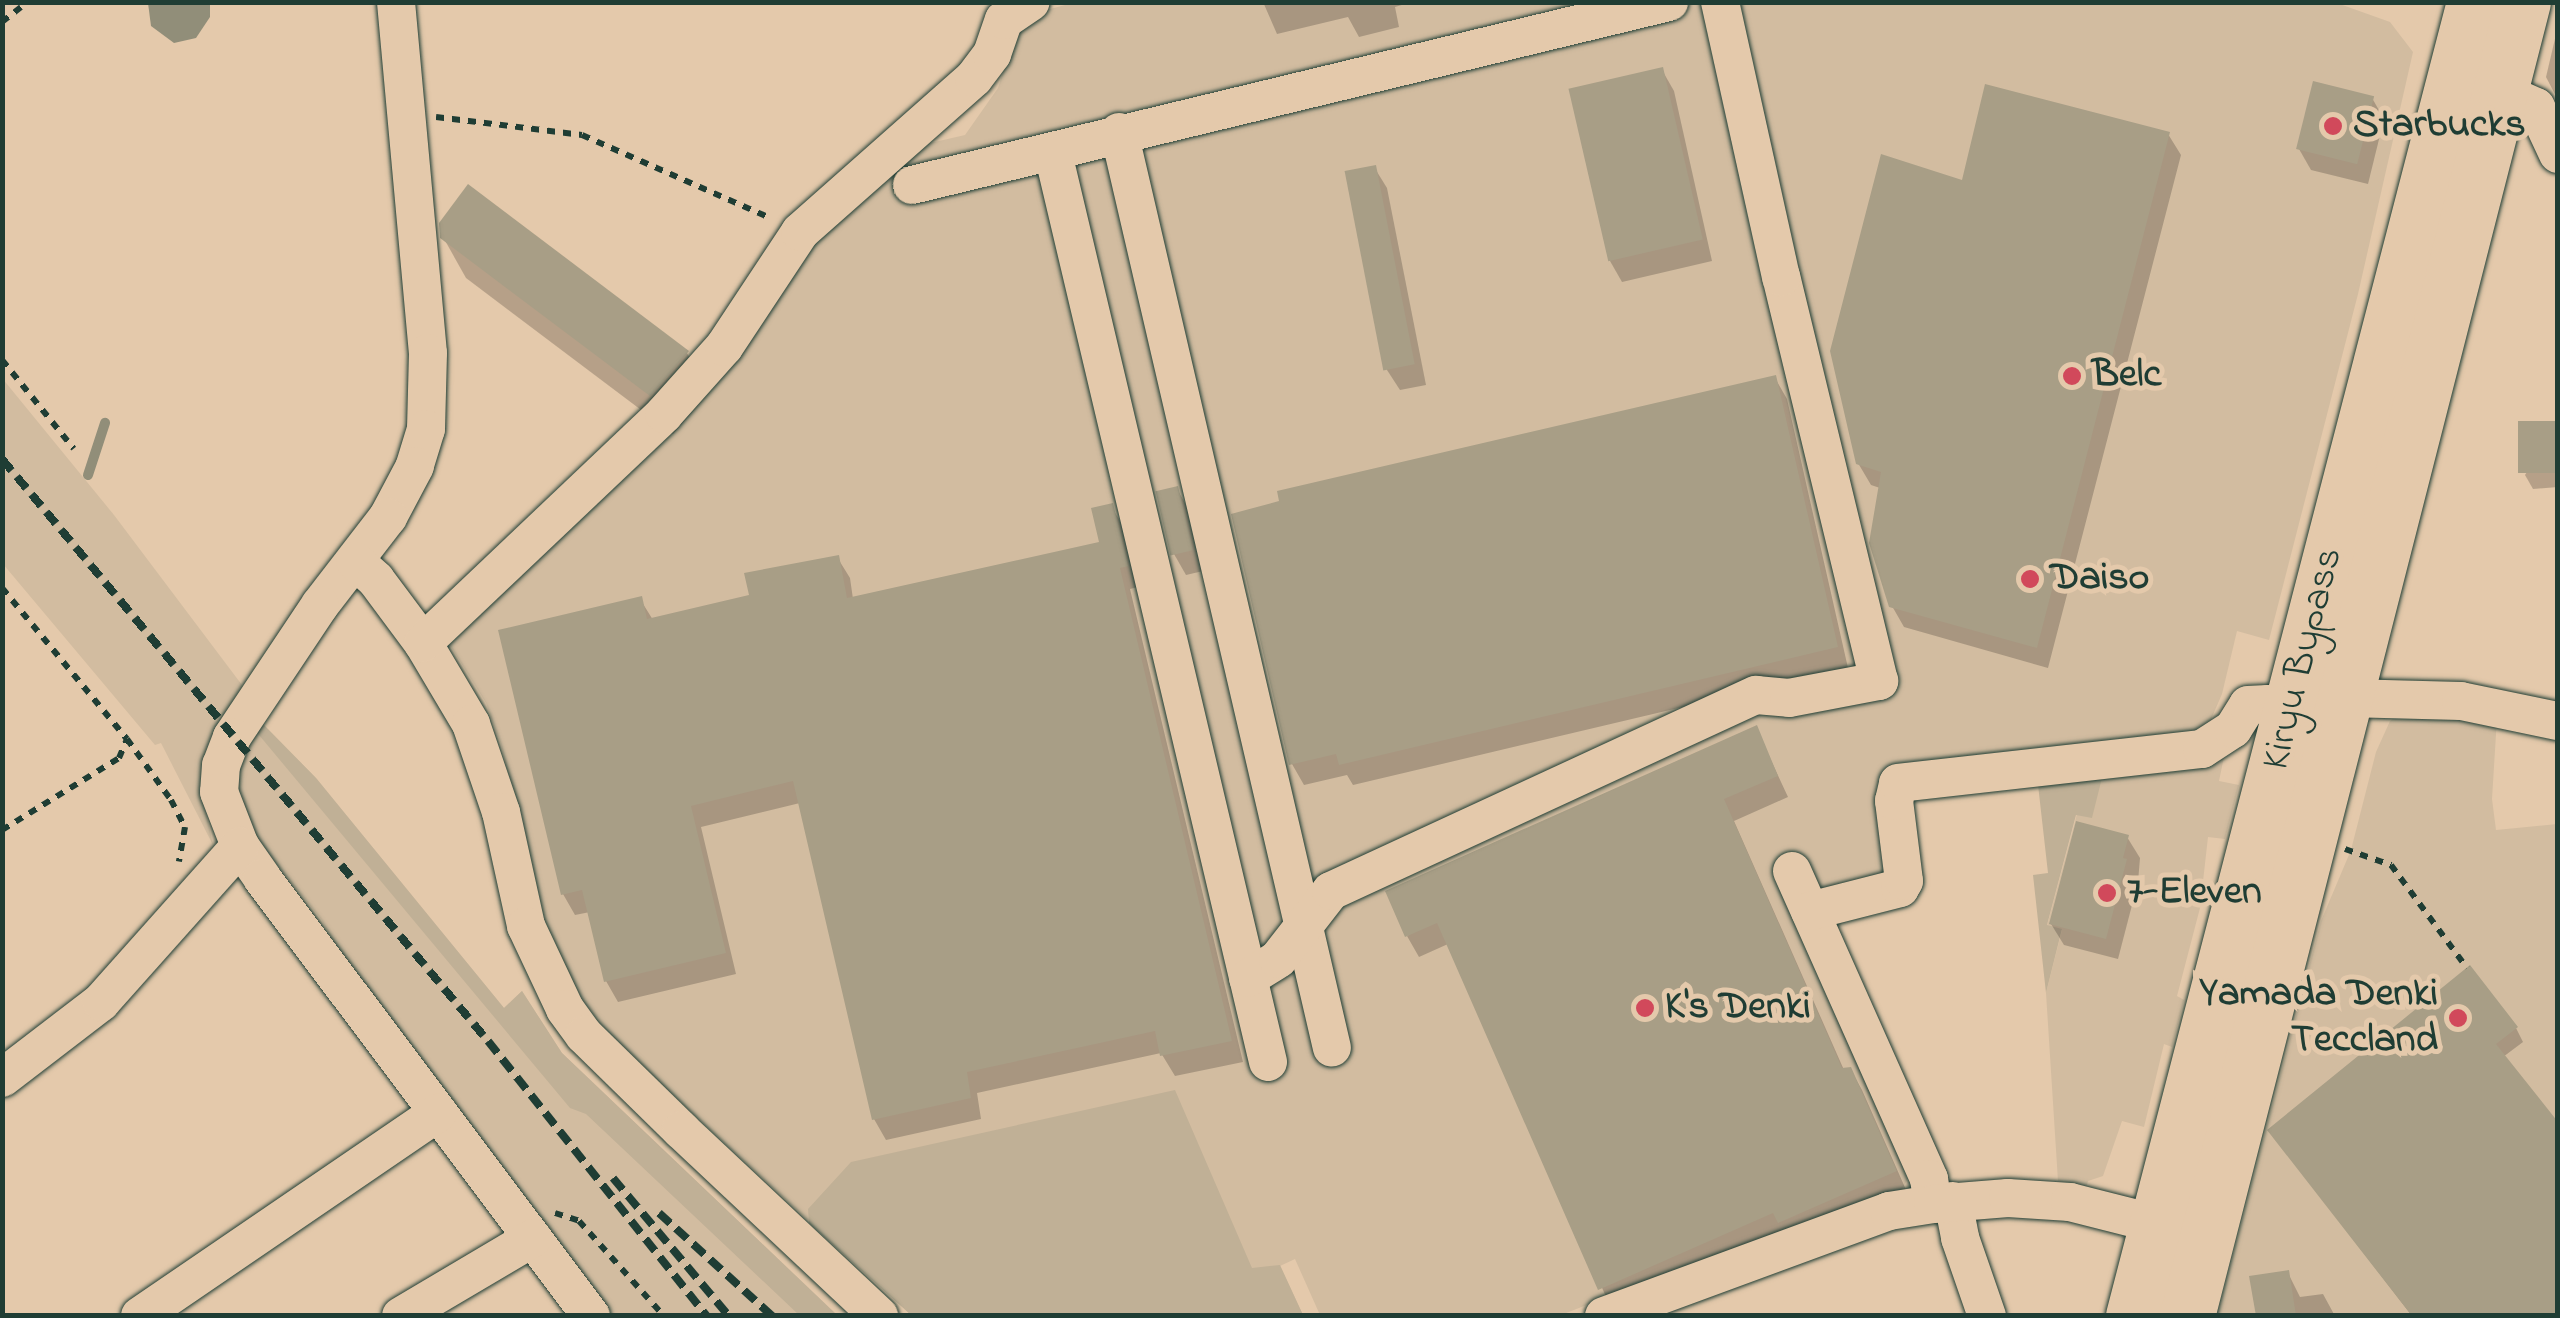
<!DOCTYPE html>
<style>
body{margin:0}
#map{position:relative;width:2560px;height:1318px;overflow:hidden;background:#e4c9ab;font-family:"Indie Flower",sans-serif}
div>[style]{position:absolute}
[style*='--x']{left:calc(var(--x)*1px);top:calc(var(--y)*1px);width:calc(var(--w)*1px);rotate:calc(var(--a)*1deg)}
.built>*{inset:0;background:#d2bca0}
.green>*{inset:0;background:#c0b096}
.water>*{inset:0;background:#918e79}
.shadow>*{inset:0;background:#0003}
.stream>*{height:10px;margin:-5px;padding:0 5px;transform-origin:5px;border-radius:5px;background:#918e79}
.building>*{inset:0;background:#a89e86;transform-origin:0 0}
.path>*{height:6px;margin-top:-3px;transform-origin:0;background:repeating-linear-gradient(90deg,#1f3d34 0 8px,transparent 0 16px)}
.roads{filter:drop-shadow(0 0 2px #1f3d34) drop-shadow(0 0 2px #1f3d34)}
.minor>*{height:38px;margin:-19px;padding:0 19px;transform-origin:19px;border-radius:19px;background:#e4c9ab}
.highway>*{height:55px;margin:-27.5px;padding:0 27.5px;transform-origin:27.5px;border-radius:27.5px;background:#e4c9ab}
.rail>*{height:8px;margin-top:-4px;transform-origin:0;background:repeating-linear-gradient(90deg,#1f3d34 0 15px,transparent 0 23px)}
.dots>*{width:28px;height:28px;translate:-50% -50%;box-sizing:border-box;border:5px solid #e4c9ab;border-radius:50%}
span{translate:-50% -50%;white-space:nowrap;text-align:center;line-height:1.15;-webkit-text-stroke:10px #e4c9ab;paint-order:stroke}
.poi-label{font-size:40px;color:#1f3d34;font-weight:700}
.left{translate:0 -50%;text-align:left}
.right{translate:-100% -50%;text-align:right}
.street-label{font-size:40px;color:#1f3d34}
.frame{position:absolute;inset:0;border:5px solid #1f3d34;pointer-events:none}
</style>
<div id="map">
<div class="built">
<i style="clip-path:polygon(1076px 2px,2334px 2px,2390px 22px,2413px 52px,2358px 294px,2269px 640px,2237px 631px,2222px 694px,2202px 740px,1889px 768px,1882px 775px,1886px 881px,1815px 889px,1913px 1168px,1901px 1192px,1715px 1255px,1561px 1315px,1320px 1315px,1295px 1259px,1280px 1266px,1303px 1315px,911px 1315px,610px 1037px,583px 1001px,548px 932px,501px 744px,486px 703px,450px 645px,453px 630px,794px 254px,913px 147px,965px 135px,998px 88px,1021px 17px)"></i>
<i style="clip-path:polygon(2px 378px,114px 515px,245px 689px,201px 789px,213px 845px,161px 743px,155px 745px,3px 564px)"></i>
<i style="clip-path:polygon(2398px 715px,2497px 718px,2492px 799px,2496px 830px,2557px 824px,2557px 1315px,2217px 1316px,2321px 921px,2351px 850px,2376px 752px,2390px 721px)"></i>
<i style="clip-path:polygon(259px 720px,316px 778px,504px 1008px,522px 991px,562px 1053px,837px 1315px,610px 1315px,351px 972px,321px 919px,251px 832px,234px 780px)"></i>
<i style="clip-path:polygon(2224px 757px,2219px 781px,2239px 785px,2225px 839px,2208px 837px,2200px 908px,2177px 996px,2184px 1000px,2172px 1047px,2164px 1044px,2144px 1127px,2122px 1121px,2103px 1176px,2088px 1181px,2086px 1188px,2058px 1181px,2046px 993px,2062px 930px,2047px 926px,2077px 814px,2104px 770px)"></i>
</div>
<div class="green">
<i style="clip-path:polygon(259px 720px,316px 778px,504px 1008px,522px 991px,562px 1053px,837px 1315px,799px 1315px,586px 1114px,570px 1108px,254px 729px)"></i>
<i style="clip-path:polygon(2104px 770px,2092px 818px,2076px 815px,2047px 925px,2062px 929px,2046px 993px,2033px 875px,2048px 873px,2037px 776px)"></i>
<i style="clip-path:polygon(1175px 1090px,1252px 1268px,1280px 1265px,1303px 1315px,911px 1315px,809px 1223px,808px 1209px,851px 1162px)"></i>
</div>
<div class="water">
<i style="clip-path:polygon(148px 3px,210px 3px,210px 17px,196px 38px,174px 43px,151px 26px)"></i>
</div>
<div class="shadow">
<i style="clip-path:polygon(1263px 2px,1412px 2px,1395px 7px,1399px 27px,1359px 37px,1348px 17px,1277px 34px)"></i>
<i style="clip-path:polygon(2558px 26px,2558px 100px,2546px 77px)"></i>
<i style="clip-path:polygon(1662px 70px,1674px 91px,1712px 261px,1622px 282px,1610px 261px)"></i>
<i style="clip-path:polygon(2372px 98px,2384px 119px,2368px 184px,2311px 170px,2299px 149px)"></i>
<i style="clip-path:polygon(2168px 134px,2181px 155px,2048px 668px,1904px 627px,1892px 606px,1880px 488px,1871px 485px,1858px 463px,1964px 183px)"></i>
<i style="clip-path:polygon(1374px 167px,1387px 188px,1426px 385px,1400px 390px,1387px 370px,1348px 173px)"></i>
<i style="clip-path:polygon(443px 237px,687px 353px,709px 392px,673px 434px,466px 278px)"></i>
<i style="clip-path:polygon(1775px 378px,1787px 399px,1848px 668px,1353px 785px,1347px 775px,1304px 785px,1292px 764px)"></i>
<i style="clip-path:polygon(2558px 423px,2558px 487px,2533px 489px,2525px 475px)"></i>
<i style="clip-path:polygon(1177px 489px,1189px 510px,1203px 571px,1186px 575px,1174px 554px,1159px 494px)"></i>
<i style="clip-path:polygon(1111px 506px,1123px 526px,1138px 587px,1130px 589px,1243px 1062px,1175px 1076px,1161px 1053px,977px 1093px,981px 1119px,886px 1140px,874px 1119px,800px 803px,701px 827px,736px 974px,618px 1002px,606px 981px,590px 912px,575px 915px,563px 894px,640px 599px,653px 620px,752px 596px,837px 557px,850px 578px,853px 599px,1103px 544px)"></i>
<i style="clip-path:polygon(1756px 728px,1788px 797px,1734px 821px,1844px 1070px,1850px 1069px,1862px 1090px,1907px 1192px,1612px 1310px,1448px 944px,1419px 957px,1407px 936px)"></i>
<i style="clip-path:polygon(2127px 837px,2140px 858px,2138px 882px,2118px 959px,2064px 945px,2051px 924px)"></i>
<i style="clip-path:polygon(2516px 1028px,2523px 1042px,2503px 1057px,2412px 1316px,2270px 1131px)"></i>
<i style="clip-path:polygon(2288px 1273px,2300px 1297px,2323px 1294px,2335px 1316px,2258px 1316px)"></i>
</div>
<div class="stream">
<i style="--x:88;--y:475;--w:55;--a:-71.9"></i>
</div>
<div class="building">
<i style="left:1663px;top:67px;width:177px;height:97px;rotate:77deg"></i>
<i style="left:2313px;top:81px;width:63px;height:70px;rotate:14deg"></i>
<i style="clip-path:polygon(1985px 84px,2170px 132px,2037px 648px,1889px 607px,1869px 543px,1881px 472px,1856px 464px,1830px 351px,1881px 154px,1962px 180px)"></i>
<i style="left:1376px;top:165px;width:203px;height:32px;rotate:79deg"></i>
<i style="clip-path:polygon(468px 184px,689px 351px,650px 396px,440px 238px,439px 223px)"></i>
<i style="clip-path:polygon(1776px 375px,1838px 647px,1339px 765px,1336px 754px,1289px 765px,1231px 514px,1279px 501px,1277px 491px)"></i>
<i style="left:2558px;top:421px;width:52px;height:40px;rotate:90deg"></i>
<i style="left:1178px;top:486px;width:66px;height:23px;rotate:77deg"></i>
<i style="clip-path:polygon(1113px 503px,1128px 566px,1120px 568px,1232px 1041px,1160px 1056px,1155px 1031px,967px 1072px,971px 1098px,872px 1120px,793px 781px,691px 806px,726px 953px,604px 982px,582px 890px,561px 895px,498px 630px,642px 596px,647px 619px,749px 595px,744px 573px,839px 555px,847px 598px,1099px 542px,1091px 508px)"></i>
<i style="clip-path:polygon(1757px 725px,1778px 776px,1724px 799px,1842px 1068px,1851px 1067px,1897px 1171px,1778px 1223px,1773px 1213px,1598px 1290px,1437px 923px,1405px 937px,1385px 891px)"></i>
<i style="clip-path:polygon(2076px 821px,2129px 835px,2123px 858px,2127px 859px,2106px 939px,2049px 924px)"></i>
<i style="clip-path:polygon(2470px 965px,2518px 1027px,2496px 1044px,2558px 1122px,2558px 1316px,2412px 1316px,2267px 1130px)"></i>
<i style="clip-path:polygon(2289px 1270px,2296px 1316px,2256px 1316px,2249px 1276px)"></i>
</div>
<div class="path">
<i style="--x:2;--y:22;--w:24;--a:-38"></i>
<i style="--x:436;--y:117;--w:147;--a:7"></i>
<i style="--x:582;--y:135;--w:206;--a:23.8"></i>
<i style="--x:2;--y:360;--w:114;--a:51"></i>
<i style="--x:2;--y:588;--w:196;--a:50.4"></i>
<i style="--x:127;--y:739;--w:75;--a:54.2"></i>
<i style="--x:171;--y:800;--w:30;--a:63"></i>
<i style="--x:185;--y:827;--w:35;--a:100"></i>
<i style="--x:2;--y:830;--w:137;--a:-31.6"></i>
<i style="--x:119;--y:758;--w:21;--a:-67"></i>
<i style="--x:2345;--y:849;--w:49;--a:19.2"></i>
<i style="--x:2391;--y:865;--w:128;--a:53.6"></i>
<i style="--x:555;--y:1213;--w:25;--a:18"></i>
<i style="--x:579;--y:1221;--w:127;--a:48.2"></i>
</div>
<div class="roads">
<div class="minor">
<i style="--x:396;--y:2;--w:352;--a:84.8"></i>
<i style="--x:428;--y:353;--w:76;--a:91.5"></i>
<i style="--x:426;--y:429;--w:39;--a:107"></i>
<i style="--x:415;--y:466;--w:58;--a:117.9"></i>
<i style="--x:388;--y:517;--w:111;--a:127.7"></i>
<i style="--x:320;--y:605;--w:159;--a:123.7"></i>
<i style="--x:232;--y:737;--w:30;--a:111"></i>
<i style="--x:221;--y:765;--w:27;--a:94"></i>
<i style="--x:219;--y:792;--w:58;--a:68.7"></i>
<i style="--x:240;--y:846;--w:39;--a:55"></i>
<i style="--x:262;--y:878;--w:548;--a:53.09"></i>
<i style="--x:2500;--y:91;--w:39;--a:24"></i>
<i style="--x:2536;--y:107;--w:52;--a:64.9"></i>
<i style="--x:1119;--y:132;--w:940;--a:76.91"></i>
<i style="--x:1053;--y:153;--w:934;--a:76.69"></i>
<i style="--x:912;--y:185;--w:779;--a:-13.59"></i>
<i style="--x:355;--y:561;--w:28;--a:42"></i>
<i style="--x:376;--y:580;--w:79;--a:53.3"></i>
<i style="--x:423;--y:643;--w:94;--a:59.3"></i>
<i style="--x:471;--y:724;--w:93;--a:71.2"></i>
<i style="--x:501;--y:812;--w:117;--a:77.6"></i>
<i style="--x:526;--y:926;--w:92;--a:64.8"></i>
<i style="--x:565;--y:1009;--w:32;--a:54"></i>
<i style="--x:584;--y:1035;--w:136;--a:44.4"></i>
<i style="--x:681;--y:1130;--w:272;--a:43.2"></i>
<i style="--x:423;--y:643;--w:332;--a:-43.5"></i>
<i style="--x:664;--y:414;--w:90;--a:-48.2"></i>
<i style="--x:724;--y:347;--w:138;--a:-56.5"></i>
<i style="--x:800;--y:232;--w:232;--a:-41.5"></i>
<i style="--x:974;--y:78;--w:30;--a:-53"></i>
<i style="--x:992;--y:54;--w:36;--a:-71"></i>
<i style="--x:1004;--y:20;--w:32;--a:-34"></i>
<i style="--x:2346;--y:698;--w:115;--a:1.5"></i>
<i style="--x:2461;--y:701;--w:99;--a:11.7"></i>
<i style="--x:1792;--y:871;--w:337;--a:66"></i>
<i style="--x:1929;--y:1179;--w:25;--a:81"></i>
<i style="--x:1810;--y:911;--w:93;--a:-14.3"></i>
<i style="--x:1900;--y:888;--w:8;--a:-60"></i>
<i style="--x:1904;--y:881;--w:81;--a:-97.1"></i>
<i style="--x:1894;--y:801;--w:18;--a:-77"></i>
<i style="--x:1898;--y:783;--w:306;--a:-6.4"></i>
<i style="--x:2202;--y:749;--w:37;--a:-33"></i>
<i style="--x:2233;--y:729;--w:28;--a:-58"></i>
<i style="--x:2248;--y:705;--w:20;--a:-3"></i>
<i style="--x:2268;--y:704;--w:23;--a:15"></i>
<i style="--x:1248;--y:978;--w:36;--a:-32"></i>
<i style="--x:1278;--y:959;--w:86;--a:-52.1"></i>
<i style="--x:1331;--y:891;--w:468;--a:-24.8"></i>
<i style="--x:1756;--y:695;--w:33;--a:5"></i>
<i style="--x:1789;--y:698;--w:92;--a:-10.7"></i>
<i style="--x:1879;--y:681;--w:416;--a:-103.6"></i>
<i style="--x:1781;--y:277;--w:282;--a:-102.5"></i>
<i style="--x:2;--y:1078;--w:125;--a:-37.5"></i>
<i style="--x:101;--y:1002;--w:209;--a:-48.3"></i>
<i style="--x:1953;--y:1201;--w:38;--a:79"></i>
<i style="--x:1960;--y:1238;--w:83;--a:70.9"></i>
<i style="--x:140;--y:1316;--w:361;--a:-34.3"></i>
<i style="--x:401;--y:1316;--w:153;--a:-30.6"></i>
<i style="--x:1604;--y:1316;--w:304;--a:-20.2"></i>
<i style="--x:1889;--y:1211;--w:45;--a:-9"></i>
<i style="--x:1933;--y:1204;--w:75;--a:-4.6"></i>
<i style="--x:2008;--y:1198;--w:62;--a:3.7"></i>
<i style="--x:2070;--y:1202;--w:114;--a:14.2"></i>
</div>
<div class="highway">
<i style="--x:2133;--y:1316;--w:1358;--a:-75.45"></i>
<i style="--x:2187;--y:1316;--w:1356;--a:-75.66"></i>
</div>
</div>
<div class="rail">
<i style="--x:2;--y:459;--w:758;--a:50.14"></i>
<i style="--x:488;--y:1041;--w:352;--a:51.5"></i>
<i style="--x:613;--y:1178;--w:180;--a:50"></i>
<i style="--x:659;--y:1213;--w:153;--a:42.3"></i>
</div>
<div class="dots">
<i style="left:2333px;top:126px;background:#d1495b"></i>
<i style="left:2072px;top:376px;background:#d1495b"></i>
<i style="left:2030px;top:579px;background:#d1495b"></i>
<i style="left:2107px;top:893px;background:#d1495b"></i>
<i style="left:1645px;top:1008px;background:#d1495b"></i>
<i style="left:2458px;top:1018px;background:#d1495b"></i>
</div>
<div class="poi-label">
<span class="left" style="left:2353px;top:126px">Starbucks</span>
<span class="left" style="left:2092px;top:376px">Belc</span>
<span class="left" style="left:2050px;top:579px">Daiso</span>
<span class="left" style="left:2127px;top:893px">7-Eleven</span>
<span class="right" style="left:2438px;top:1018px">Yamada Denki<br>Teccland</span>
<span class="left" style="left:1665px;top:1008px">K's Denki</span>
</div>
<div class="street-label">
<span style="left:2304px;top:659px;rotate:-76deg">Kiryu Bypass</span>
</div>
<div class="frame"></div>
</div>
